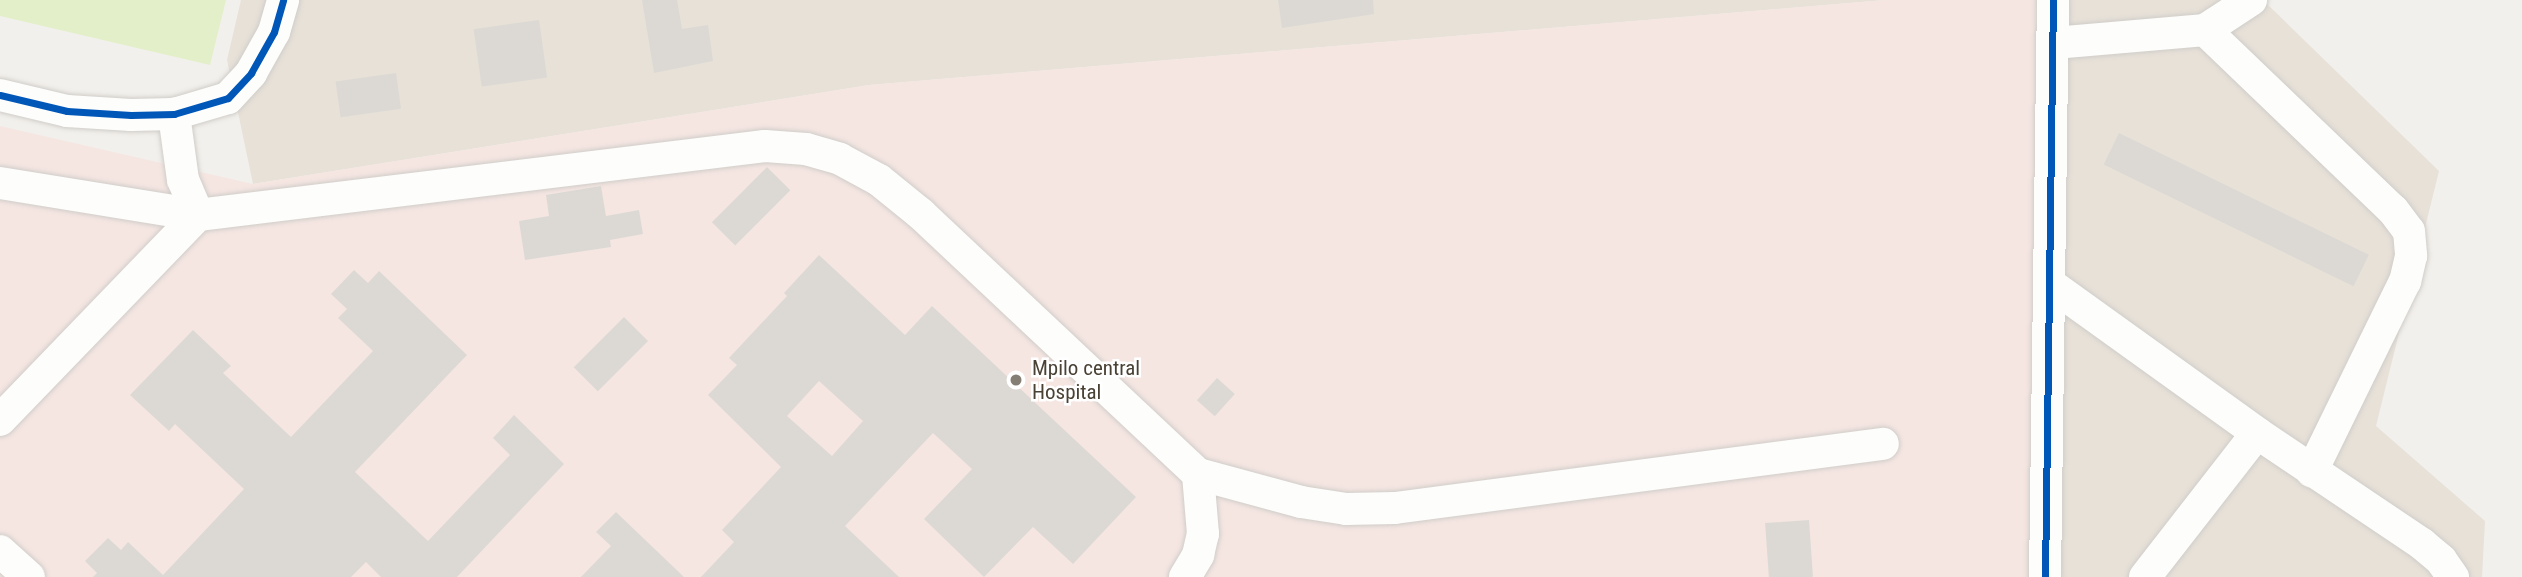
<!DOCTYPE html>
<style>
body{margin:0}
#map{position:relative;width:2522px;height:577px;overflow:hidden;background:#f2f0ec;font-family:"Roboto Condensed",sans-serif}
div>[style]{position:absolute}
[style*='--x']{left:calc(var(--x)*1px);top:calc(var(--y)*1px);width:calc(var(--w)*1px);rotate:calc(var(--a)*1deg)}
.residential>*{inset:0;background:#e7e1d8}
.medical>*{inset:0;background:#f5e6e2}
.green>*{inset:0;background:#e2efc9}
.building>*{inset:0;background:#dcd9d4;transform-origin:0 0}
.roads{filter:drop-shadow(0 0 2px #d0cdc9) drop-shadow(0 0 2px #d0cdc9)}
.minor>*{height:32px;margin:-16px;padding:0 16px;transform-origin:16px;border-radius:16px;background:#fdfdfc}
.cycleway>*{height:7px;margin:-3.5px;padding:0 3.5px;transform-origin:3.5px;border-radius:3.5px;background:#0057b8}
.dots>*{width:19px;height:19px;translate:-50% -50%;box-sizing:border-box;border:4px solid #fff;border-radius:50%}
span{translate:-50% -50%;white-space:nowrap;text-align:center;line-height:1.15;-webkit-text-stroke:5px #fff;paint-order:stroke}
.poi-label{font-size:21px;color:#4a4135}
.left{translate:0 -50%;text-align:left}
</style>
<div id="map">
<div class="residential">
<i style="clip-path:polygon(241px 0,1885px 0,869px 85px,253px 184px,227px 60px)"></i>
<i style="clip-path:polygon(2037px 0,2267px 0,2265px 2px,2439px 171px,2376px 426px,2485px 521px,2482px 577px,2031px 577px)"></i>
</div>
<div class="medical">
<i style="clip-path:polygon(1885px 0,2037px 0,2031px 577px,0 577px,0 126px,253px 184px,869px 85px)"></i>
</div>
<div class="green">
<i style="clip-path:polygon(0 0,226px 0,210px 65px,0 16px)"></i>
</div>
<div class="building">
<i style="clip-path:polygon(642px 0,677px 0,682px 29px,708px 25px,713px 61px,654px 73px)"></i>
<i style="clip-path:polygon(1278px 0,1373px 0,1374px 14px,1282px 28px)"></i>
<i style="left:539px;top:20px;width:58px;height:66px;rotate:82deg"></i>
<i style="left:396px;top:73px;width:36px;height:61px;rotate:82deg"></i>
<i style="left:2119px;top:133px;width:278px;height:35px;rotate:26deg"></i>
<i style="left:767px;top:167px;width:33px;height:78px;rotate:45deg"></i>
<i style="clip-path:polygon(601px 186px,606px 216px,639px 210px,643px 234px,610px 240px,611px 247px,525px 260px,519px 221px,549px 216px,546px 195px)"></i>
<i style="clip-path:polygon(evenodd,819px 255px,905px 335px,932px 306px,1136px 497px,1073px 564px,1033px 527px,984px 577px,924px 519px,972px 469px,933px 433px,845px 526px,899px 577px,701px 577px,734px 542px,722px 530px,781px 467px,708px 395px,737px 365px,729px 358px,787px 296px,784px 293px,819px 255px,819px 381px,863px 421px,832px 456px,787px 416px,819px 381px)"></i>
<i style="clip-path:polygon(354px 270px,368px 283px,379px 271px,467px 355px,355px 472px,428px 541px,510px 455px,493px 438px,514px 415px,564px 464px,457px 577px,381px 577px,366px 562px,351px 577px,93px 577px,97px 573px,85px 561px,108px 538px,121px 550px,128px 542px,163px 575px,244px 489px,175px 424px,169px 431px,130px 395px,193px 330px,231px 366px,223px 373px,291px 437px,373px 351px,338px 318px,347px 309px,331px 294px)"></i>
<i style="left:624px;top:317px;width:34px;height:71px;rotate:45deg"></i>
<i style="left:1217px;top:378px;width:24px;height:30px;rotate:42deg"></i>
<i style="clip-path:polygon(616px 512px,684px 577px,581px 577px,611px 546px,596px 532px)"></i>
<i style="left:1809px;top:520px;width:57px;height:44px;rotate:86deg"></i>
</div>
<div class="roads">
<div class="minor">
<i style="--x:2205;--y:30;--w:260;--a:43.8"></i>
<i style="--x:2393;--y:210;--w:26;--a:53"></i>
<i style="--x:2409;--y:231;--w:25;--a:85"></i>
<i style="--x:2411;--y:256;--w:26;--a:103"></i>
<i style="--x:2405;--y:281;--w:212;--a:116.1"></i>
<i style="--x:2054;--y:43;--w:152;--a:-4.9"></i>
<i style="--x:2205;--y:30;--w:55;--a:-33.1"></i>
<i style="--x:0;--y:95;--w:69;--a:13.4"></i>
<i style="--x:67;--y:111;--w:64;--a:3.6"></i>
<i style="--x:131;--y:115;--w:43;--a:-1.3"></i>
<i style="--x:174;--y:114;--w:56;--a:-16.5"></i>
<i style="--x:228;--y:98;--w:34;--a:-47"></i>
<i style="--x:251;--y:73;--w:47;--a:-60.7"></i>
<i style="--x:274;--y:32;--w:33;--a:-74"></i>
<i style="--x:0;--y:183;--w:201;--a:9.2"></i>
<i style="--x:198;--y:215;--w:571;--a:-6.94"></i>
<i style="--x:765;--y:146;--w:41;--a:4.2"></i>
<i style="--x:806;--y:149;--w:35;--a:16"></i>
<i style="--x:840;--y:159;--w:44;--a:28.3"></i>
<i style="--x:879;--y:180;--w:54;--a:39"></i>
<i style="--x:921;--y:214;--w:380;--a:43.2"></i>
<i style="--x:1198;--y:474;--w:107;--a:15.2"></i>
<i style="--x:1301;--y:502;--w:46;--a:8.8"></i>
<i style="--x:1346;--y:509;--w:49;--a:-1.2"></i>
<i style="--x:1395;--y:508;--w:492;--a:-7.5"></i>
<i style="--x:2050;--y:284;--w:255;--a:35.7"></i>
<i style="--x:2257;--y:433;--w:199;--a:33.9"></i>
<i style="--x:2422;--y:544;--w:25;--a:40"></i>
<i style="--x:2441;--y:560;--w:21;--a:55"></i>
<i style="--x:0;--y:420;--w:285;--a:-46"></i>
<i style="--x:198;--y:215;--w:38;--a:-113"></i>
<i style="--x:183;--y:180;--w:67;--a:-97.8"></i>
<i style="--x:0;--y:551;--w:39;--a:42"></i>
<i style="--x:1185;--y:577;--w:26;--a:-59"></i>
<i style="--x:1198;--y:555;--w:22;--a:-77"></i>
<i style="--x:1203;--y:534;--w:60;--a:-94.8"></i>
<i style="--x:2045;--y:577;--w:577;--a:-89.21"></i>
<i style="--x:2145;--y:577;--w:182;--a:-52.1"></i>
</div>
</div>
<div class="cycleway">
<i style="--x:0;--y:95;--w:69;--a:13.4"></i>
<i style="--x:67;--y:111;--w:64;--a:3.6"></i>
<i style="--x:131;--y:115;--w:43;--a:-1.3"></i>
<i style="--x:174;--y:114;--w:56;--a:-16.5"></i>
<i style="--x:228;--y:98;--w:34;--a:-47"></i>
<i style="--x:251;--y:73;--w:47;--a:-60.7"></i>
<i style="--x:274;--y:32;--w:33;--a:-74"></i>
<i style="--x:2045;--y:577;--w:577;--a:-89.21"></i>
</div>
<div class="dots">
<i style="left:1016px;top:380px;background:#857e75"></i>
</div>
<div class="poi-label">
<span class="left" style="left:1032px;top:380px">Mpilo central<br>Hospital</span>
</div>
</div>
